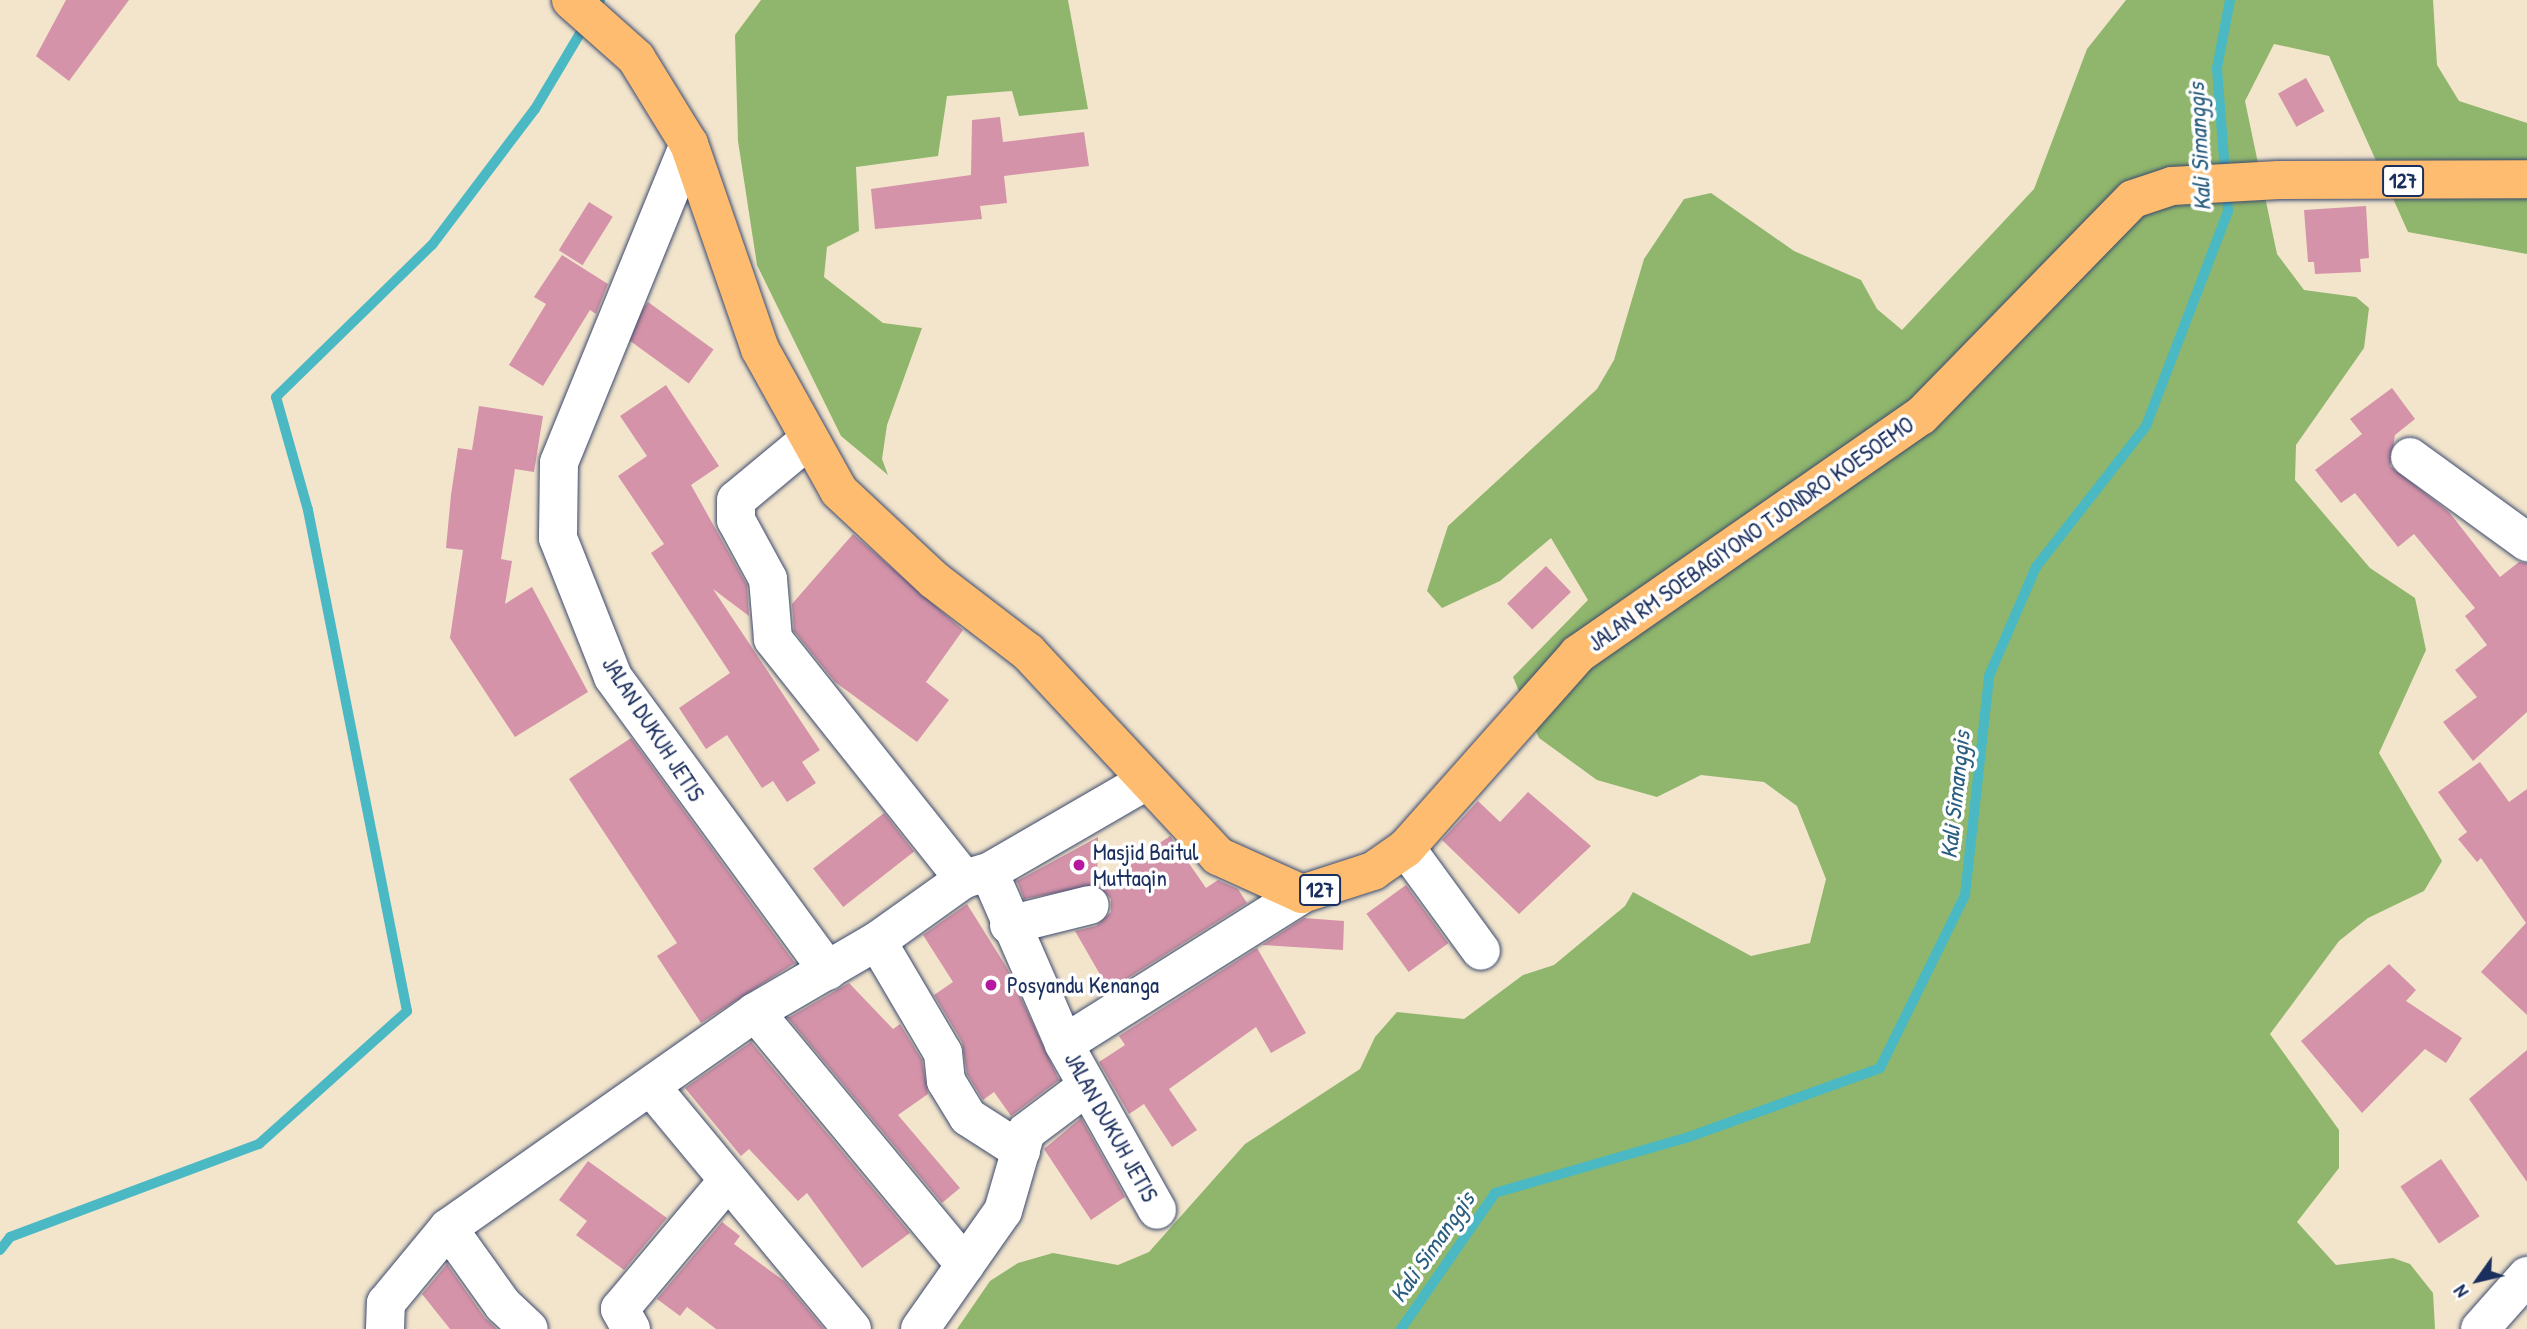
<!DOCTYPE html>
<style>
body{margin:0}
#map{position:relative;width:2527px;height:1329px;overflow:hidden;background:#f3e5cc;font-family:"Patrick Hand",sans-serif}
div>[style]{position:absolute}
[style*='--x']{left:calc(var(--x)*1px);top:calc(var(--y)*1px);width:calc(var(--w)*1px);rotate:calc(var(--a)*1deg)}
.forest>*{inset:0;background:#8fb66c}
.stream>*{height:10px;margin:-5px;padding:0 5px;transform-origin:5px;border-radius:5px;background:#4ab9c3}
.building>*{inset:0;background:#d493a8;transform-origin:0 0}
.roads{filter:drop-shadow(0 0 2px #3b4a6e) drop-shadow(0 0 2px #3b4a6e)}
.minor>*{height:38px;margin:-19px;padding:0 19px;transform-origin:19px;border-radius:19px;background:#fff}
.primary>*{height:38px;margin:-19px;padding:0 19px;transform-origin:19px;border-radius:19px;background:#fdbc6f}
.dots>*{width:19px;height:19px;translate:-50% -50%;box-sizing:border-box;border:4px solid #fff;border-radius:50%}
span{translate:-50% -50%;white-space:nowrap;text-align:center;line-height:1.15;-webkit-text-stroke:7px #fff;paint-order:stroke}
.shield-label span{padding:2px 5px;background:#fff;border:2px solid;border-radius:5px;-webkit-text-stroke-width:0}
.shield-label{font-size:21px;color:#1b2f5e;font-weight:700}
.street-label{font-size:23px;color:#1b2f5e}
.poi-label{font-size:23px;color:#1b2f5e}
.left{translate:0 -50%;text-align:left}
.water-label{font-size:24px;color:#2b5f81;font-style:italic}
.north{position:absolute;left:2443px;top:1245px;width:70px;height:70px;-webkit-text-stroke:5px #fff;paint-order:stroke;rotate:236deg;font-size:19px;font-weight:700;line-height:28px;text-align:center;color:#1b2f5e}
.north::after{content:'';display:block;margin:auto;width:24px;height:32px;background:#1b2f5e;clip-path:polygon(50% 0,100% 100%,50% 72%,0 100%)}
</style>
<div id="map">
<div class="forest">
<i style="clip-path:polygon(761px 0,1068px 0,1088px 109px,1019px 116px,1012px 91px,947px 96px,938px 156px,856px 167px,859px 231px,827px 247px,824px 277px,883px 323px,922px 328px,887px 425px,882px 459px,888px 475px,841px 436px,757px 265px,738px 141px,735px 35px)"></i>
<i style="clip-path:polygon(2126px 0,2433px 0,2437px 65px,2459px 101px,2527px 123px,2527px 254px,2408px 232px,2329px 56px,2274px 44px,2245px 101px,2277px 254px,2304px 290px,2356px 297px,2369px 308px,2364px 348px,2296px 445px,2295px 480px,2370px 568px,2415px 598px,2426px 650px,2379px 753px,2442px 861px,2424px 891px,2368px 918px,2339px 941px,2270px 1034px,2339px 1130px,2339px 1168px,2297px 1222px,2336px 1265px,2393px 1258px,2410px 1264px,2433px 1293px,2435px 1329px,957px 1329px,990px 1281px,1018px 1263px,1053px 1253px,1118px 1265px,1149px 1252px,1245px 1144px,1360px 1069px,1375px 1037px,1397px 1012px,1464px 1019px,1523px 975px,1554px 965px,1625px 906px,1633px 892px,1751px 956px,1810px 943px,1826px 879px,1797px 806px,1764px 782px,1701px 775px,1657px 797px,1597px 780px,1539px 738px,1513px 677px,1588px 600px,1551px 538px,1500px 581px,1442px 608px,1427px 591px,1448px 526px,1597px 389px,1614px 360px,1644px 259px,1684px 199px,1711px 193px,1794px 251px,1861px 280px,1877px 309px,1902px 330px,2034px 189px,2087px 49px)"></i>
</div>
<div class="stream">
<i style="--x:0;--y:1250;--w:16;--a:-52"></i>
<i style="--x:10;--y:1237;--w:266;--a:-20.5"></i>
<i style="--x:259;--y:1144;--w:199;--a:-41.9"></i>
<i style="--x:407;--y:1011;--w:511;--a:-101.18"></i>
<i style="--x:308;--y:510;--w:117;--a:-105.8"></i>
<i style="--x:276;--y:397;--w:218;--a:-44.3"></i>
<i style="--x:432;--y:245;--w:171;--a:-52.9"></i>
<i style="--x:535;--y:109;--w:127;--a:-59.2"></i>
<i style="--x:1401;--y:1329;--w:165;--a:-55.3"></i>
<i style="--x:1495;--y:1193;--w:199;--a:-16.1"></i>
<i style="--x:1686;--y:1138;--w:206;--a:-19.8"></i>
<i style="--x:1880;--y:1068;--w:193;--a:-63.8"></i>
<i style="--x:1965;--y:895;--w:220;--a:-83.7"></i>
<i style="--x:1989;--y:676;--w:119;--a:-66.7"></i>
<i style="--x:2036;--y:567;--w:179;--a:-52"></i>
<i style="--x:2146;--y:426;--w:230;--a:-69.1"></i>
<i style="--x:2228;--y:211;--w:143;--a:-94.4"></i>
<i style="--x:2217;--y:68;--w:69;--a:-79.2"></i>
</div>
<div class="building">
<i style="clip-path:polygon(66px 0,129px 0,69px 81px,36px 56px)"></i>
<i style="left:2306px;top:78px;width:38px;height:32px;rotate:61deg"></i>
<i style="clip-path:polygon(1000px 117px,1003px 142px,1084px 132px,1089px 166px,1004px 176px,1007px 203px,980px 206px,982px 219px,875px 229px,871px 189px,971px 175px,972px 120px)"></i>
<i style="left:589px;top:202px;width:28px;height:57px;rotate:32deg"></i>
<i style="clip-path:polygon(2366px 206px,2369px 258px,2360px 259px,2361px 272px,2315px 274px,2314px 262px,2308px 262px,2304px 210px)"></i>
<i style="clip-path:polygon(562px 255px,608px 284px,596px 314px,590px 310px,543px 386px,509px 365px,546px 304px,534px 297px)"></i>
<i style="left:648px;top:302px;width:81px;height:42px;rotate:36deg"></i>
<i style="clip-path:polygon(666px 385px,719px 466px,691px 485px,747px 585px,749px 616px,713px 589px,820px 750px,802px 762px,816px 783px,787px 802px,773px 781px,762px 788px,727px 735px,706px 749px,679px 708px,730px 673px,651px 553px,664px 544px,618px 476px,647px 456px,620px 416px)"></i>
<i style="clip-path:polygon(2392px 388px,2415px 419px,2395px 435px,2390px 466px,2449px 512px,2500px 577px,2519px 562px,2527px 563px,2527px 712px,2473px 761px,2443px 722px,2477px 697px,2455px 670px,2487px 645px,2465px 616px,2475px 608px,2414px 534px,2398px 547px,2355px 493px,2341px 503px,2315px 470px,2362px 434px,2350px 419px)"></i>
<i style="clip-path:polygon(479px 406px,543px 416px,534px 472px,515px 469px,501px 559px,512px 561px,505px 604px,532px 587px,588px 692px,515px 737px,450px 638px,463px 550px,446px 548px,451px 495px,458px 448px,472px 450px)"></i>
<i style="clip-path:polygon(853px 534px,963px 630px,926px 682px,949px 700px,917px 742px,835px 682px,794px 631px,792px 604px)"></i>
<i style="left:1546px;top:566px;width:36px;height:54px;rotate:46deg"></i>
<i style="clip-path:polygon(631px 738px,795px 963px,701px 1023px,657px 956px,677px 943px,569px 779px)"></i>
<i style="clip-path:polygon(2480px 762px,2509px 802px,2527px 789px,2527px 1015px,2481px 972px,2526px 923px,2481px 858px,2477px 862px,2458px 839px,2467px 832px,2438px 792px)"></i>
<i style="clip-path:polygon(1528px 792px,1591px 846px,1519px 914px,1442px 840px,1478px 801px,1500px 822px)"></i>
<i style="left:884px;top:813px;width:49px;height:90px;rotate:52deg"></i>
<i style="clip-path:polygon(1170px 836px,1206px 888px,1218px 880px,1238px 889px,1247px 903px,1109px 990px,1075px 931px,1096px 926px,1111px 912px,1111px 899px,1098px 885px)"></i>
<i style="clip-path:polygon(1098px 837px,1097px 885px,1024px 899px,1017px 881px)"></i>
<i style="left:1406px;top:885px;width:72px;height:49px;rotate:54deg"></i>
<i style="clip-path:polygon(967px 904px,1007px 968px,1059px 1080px,1011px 1116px,994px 1092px,983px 1100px,967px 1074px,962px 1042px,934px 995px,953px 982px,923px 935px)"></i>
<i style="clip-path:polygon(1304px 918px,1344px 921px,1343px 950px,1262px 945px)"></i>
<i style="clip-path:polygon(1257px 948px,1306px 1033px,1271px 1053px,1256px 1027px,1169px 1089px,1197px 1130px,1172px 1147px,1144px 1104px,1129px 1114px,1099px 1062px,1125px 1045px,1119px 1036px)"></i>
<i style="clip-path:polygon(2389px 964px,2416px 990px,2406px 1001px,2462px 1038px,2446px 1063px,2425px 1049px,2362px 1113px,2301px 1041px)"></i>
<i style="clip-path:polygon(849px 983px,893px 1029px,900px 1024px,922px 1060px,928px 1094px,898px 1115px,960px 1188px,942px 1203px,788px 1018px)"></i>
<i style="clip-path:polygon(751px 1042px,910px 1233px,862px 1268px,807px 1193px,798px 1201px,749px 1149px,741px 1156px,685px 1088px)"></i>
<i style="clip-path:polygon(2527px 1050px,2527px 1182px,2469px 1099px)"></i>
<i style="clip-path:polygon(1081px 1118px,1125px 1197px,1091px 1220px,1044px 1149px)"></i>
<i style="left:2441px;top:1159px;width:69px;height:49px;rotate:56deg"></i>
<i style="clip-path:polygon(588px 1161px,667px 1218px,624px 1270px,576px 1235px,587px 1221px,559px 1200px)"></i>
<i style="clip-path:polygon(722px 1222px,740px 1236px,734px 1244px,784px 1281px,824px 1329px,716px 1329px,687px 1307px,680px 1316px,657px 1299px)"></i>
<i style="clip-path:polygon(447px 1264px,485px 1318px,497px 1329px,450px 1329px,422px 1294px)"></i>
</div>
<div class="roads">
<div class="minor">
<i style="--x:689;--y:144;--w:344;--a:112.2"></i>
<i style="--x:559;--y:463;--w:75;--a:90.8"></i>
<i style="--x:558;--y:538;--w:149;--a:68.4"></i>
<i style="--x:613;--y:677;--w:364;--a:53.8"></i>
<i style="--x:807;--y:441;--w:92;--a:140.3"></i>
<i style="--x:736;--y:500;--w:20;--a:90"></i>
<i style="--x:736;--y:520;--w:67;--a:61.5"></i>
<i style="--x:768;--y:579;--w:60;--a:85.2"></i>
<i style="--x:773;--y:639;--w:307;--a:51.5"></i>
<i style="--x:2410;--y:457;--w:145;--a:36"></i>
<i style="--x:1406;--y:848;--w:127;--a:53.9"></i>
<i style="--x:989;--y:872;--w:188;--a:66.4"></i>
<i style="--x:1064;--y:1044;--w:190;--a:60.7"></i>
<i style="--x:1009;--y:925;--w:83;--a:-13.9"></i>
<i style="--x:877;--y:941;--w:130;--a:59.5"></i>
<i style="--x:943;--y:1053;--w:28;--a:84"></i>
<i style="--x:946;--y:1081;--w:42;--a:58.6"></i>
<i style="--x:968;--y:1117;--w:63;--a:32.7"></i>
<i style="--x:755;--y:1012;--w:329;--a:50.3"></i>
<i style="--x:1064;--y:1044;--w:281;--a:-32.2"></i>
<i style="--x:652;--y:1088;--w:313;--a:50.3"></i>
<i style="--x:448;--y:1228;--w:95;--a:54.5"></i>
<i style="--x:503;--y:1305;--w:35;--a:43"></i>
<i style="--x:385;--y:1329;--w:26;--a:-88"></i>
<i style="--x:386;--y:1303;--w:97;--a:-50.4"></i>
<i style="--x:448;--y:1228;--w:375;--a:-35.1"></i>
<i style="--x:755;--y:1012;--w:141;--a:-30.2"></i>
<i style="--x:877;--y:941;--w:107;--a:-35.5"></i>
<i style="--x:964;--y:879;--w:26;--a:-16"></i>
<i style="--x:989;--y:872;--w:179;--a:-30.1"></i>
<i style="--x:631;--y:1329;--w:23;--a:-119"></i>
<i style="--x:620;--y:1309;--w:163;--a:-50"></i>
<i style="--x:920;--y:1329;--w:144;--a:-54.9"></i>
<i style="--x:1003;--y:1211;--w:82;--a:-73.8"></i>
<i style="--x:1026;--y:1132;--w:75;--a:-36.9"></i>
<i style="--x:2480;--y:1329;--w:71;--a:-48.4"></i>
</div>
<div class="primary">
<i style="--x:571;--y:0;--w:87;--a:41.7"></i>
<i style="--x:636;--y:58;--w:101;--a:58.4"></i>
<i style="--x:689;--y:144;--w:217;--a:70.9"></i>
<i style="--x:760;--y:349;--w:162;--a:60.9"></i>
<i style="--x:839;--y:491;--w:130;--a:43.1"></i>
<i style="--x:934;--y:580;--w:118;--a:37.5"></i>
<i style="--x:1028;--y:652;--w:279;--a:47"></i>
<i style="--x:1218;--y:856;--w:92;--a:24.3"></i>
<i style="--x:1302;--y:894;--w:75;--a:-17.9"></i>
<i style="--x:1373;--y:871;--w:40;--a:-34.9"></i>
<i style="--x:1406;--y:848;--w:259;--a:-48.4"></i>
<i style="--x:1578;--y:654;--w:417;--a:-34.8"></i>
<i style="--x:1921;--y:416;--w:303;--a:-45.7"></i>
<i style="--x:2133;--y:199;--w:41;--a:-18.4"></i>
<i style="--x:2172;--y:186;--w:107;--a:-3.2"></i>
<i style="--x:2279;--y:180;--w:248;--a:-0.2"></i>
</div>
</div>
<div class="dots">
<i style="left:1079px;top:865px;background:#b5179e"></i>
<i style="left:991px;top:985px;background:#b5179e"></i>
</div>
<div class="shield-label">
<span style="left:2403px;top:181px">127</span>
<span style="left:1320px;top:890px">127</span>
</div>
<div class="street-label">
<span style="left:1751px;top:534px;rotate:-35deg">JALAN RM SOEBAGIYONO TJONDRO KOESOEMO</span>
<span style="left:653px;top:729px;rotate:57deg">JALAN DUKUH JETIS</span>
<span style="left:1111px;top:1127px;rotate:61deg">JALAN DUKUH JETIS</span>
</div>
<div class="poi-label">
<span class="left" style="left:1093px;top:865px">Masjid Baitul<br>Muttaqin</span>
<span class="left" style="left:1007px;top:985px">Posyandu Kenanga</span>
</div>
<div class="water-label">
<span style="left:2199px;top:147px;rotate:-93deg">Kali Simanggis</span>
<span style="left:1955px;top:795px;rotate:-84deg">Kali Simanggis</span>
<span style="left:1432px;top:1247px;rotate:-55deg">Kali Simanggis</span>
</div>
<div class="north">N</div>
</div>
